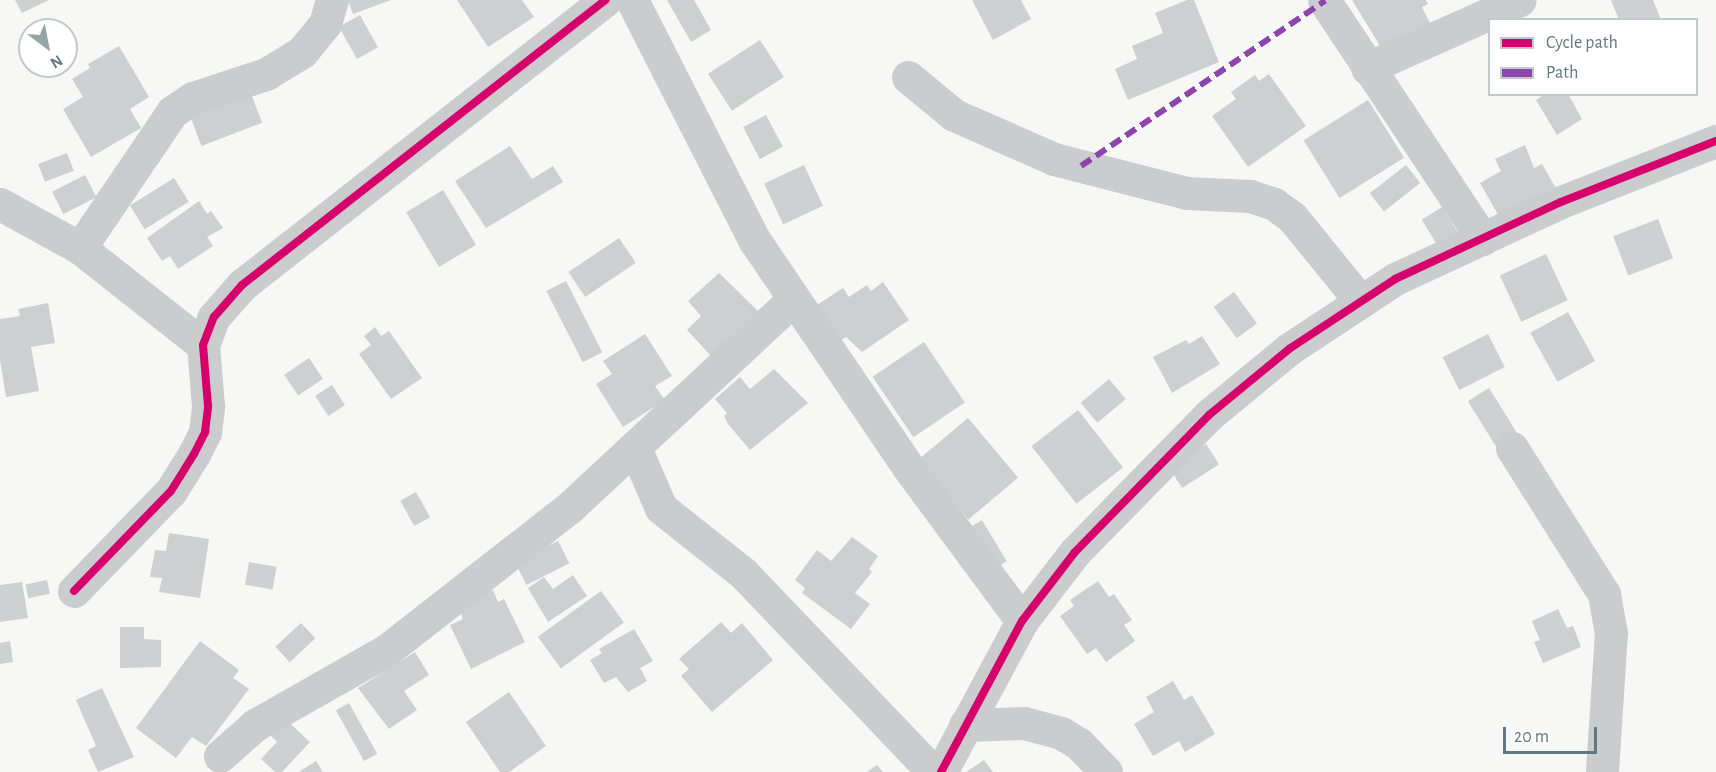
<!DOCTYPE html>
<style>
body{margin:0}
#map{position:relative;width:1716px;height:772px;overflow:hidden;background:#f7f7f6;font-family:"Alegreya Sans",sans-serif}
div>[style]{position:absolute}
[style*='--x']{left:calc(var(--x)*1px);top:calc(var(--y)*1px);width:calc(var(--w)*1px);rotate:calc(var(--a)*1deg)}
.building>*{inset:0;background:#cdcfd0;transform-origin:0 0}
.minor>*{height:33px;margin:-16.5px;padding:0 16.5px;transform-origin:16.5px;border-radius:16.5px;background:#cbcccd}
.quiet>*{height:6px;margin-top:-3px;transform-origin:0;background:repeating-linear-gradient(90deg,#8e44ad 0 12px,transparent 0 18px)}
.cycleway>*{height:8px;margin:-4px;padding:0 4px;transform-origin:4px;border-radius:4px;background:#d6006c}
span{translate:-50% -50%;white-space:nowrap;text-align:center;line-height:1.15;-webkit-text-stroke:6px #fff;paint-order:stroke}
.legend{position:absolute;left:1488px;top:18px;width:210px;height:78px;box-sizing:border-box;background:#fff;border:2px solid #c0c9cd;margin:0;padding:8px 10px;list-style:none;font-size:18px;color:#627881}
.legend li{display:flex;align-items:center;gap:12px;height:30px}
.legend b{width:30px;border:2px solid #c0c9cd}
.north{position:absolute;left:18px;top:18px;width:60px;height:60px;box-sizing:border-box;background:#fff;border:2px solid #c0c9cd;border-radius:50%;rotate:148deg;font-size:16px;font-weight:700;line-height:24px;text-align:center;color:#627881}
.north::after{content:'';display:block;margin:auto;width:21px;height:27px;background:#96a4aa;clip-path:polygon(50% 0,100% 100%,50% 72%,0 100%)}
.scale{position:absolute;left:1503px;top:727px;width:94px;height:27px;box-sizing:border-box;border:3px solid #627881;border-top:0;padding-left:8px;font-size:18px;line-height:21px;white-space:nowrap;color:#627881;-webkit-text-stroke:4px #fff;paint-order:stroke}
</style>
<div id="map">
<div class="building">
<i style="clip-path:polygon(15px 0,49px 0,22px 13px)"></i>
<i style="clip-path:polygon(348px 0,391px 0,353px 14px)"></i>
<i style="clip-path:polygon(457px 0,522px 0,534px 17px,488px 47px)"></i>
<i style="clip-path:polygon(667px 0,694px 0,711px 30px,691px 42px)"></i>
<i style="clip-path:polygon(972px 0,1021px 0,1031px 19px,993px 40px)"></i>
<i style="clip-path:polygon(1187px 0,1194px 0,1219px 62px,1128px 100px,1115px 69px,1137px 59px,1132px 46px,1163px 33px,1155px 13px)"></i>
<i style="clip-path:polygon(1352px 0,1426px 0,1428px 4px,1422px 7px,1434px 31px,1385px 54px)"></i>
<i style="clip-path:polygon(1611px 0,1653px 0,1661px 20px,1619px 20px)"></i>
<i style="left:360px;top:15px;width:37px;height:24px;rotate:61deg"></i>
<i style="left:760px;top:40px;width:44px;height:62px;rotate:57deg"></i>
<i style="clip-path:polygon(119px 46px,149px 97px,130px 109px,141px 128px,91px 157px,63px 109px,83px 97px,72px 79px,90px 68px,88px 64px)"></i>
<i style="clip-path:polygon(1269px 74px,1306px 126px,1248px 167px,1212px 116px,1236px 99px,1231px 92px,1255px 75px,1259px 81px)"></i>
<i style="left:250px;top:91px;width:34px;height:65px;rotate:69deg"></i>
<i style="clip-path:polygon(1545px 94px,1568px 94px,1582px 119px,1557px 135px,1536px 100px)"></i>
<i style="left:1368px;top:100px;width:68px;height:76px;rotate:58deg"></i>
<i style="left:766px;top:115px;width:36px;height:26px;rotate:62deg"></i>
<i style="clip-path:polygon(1525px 145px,1534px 168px,1542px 164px,1557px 190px,1501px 220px,1480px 183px,1501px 171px,1495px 159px)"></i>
<i style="clip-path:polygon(510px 146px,532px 179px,553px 166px,563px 182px,486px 228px,455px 181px)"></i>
<i style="left:67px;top:153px;width:19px;height:31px;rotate:69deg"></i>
<i style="left:804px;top:165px;width:45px;height:44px;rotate:65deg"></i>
<i style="left:1406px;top:165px;width:23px;height:46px;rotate:52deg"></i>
<i style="left:85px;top:175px;width:25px;height:37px;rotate:63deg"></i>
<i style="left:174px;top:178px;width:28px;height:52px;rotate:58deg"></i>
<i style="left:443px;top:190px;width:64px;height:43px;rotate:59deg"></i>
<i style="clip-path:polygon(199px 201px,207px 214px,211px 211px,223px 228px,207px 237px,213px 246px,178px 269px,170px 256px,162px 261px,147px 238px)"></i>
<i style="left:1442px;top:207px;width:39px;height:24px;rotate:58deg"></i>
<i style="left:1658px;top:219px;width:42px;height:48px;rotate:69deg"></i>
<i style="left:619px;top:238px;width:30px;height:61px;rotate:56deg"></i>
<i style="left:1546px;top:254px;width:51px;height:51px;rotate:65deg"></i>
<i style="clip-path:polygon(719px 273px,759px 312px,711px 356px,687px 330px,701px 316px,688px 301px)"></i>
<i style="left:566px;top:281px;width:80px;height:22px;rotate:63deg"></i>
<i style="clip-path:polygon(883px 282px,909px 320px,862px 352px,846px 337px,841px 340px,817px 305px,843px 288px,849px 297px,867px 285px,871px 291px)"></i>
<i style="left:1234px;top:292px;width:39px;height:25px;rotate:54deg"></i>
<i style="clip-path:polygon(48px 303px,55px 343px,31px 347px,39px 391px,6px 397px,0 360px,0 319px,20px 316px,18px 309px)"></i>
<i style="left:1568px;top:312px;width:56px;height:43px;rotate:61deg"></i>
<i style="clip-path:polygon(375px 327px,381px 336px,389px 331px,422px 378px,391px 399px,359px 354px,371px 345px,364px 336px)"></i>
<i style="clip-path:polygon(645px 334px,672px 376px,655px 386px,665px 400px,623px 427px,596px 384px,612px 374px,603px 361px)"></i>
<i style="left:1488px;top:334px;width:37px;height:51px;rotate:63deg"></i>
<i style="clip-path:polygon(1202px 336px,1220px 364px,1172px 393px,1153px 357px,1186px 340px,1189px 344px)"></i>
<i style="left:924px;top:342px;width:73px;height:62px;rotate:56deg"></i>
<i style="left:309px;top:358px;width:25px;height:30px;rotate:56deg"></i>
<i style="clip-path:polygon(774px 369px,808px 403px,750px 450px,728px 424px,724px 416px,727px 413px,715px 399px,740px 377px,750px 389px)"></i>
<i style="left:1109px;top:379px;width:26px;height:37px;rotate:50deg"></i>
<i style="left:332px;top:385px;width:24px;height:20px;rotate:57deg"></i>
<i style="left:1489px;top:388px;width:58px;height:25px;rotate:58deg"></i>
<i style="left:1078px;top:410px;width:73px;height:59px;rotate:52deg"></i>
<i style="left:968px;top:418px;width:78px;height:65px;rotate:50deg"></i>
<i style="left:1206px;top:444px;width:24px;height:44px;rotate:57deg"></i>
<i style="left:416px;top:492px;width:29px;height:18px;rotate:61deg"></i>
<i style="left:982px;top:520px;width:48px;height:19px;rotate:59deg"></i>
<i style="clip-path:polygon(169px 533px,209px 539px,200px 598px,159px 592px,162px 578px,150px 577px,155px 550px,166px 551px)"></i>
<i style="clip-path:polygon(852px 537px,878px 556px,869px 569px,872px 572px,855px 593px,870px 604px,851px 629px,802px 593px,805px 588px,795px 580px,817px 550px,831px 561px)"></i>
<i style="left:558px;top:541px;width:25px;height:48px;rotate:63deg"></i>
<i style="left:249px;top:562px;width:28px;height:23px;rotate:10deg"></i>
<i style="clip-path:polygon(573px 575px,587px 596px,548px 622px,528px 588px,544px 577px,553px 589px)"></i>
<i style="left:47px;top:580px;width:14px;height:22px;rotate:78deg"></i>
<i style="clip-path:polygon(1098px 581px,1109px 597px,1114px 594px,1132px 620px,1124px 625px,1135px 641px,1106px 662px,1096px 648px,1087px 654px,1060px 616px,1074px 606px,1070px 600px)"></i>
<i style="clip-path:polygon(22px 582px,28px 618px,0 622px,0 585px)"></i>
<i style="clip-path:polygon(493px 590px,498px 602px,504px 599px,525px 642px,471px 669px,450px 625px,463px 619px,458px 605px)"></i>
<i style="left:601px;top:591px;width:39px;height:78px;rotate:54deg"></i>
<i style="clip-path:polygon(1558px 609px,1567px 628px,1573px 626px,1581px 647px,1543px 663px,1534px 642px,1540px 640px,1532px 621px)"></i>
<i style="clip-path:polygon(721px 622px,731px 633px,742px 623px,773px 660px,712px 712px,681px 676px,689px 669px,679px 659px)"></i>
<i style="left:301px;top:623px;width:21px;height:35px;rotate:47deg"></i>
<i style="clip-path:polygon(120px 627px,144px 627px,144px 639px,161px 640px,161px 667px,120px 668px)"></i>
<i style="clip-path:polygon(634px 629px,653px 661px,640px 668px,647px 681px,628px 692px,616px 677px,604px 683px,590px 660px,602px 653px,599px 649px)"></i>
<i style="clip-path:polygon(10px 641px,13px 662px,0 664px,0 643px)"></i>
<i style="clip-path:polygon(200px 641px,239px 670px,233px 678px,249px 689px,206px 746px,192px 737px,176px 758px,136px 728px)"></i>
<i style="clip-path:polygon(415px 652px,429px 675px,404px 691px,417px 710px,389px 729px,358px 688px)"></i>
<i style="clip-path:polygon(1173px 681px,1184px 700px,1192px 695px,1215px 734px,1185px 752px,1179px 741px,1153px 756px,1134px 724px,1154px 712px,1146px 697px)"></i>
<i style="clip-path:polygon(102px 688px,134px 757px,98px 772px,88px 750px,96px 746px,76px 700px)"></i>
<i style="clip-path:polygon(509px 692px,546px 746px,509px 772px,500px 772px,466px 722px)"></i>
<i style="left:349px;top:703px;width:58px;height:15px;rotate:61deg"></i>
<i style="clip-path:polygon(282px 716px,310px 742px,282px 772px,275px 772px,261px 759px,277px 742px,267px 732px)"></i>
<i style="clip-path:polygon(984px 760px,993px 772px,966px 772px)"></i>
<i style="clip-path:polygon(316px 761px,323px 772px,299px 772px)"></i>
<i style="clip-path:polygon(877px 765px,883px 772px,867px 772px)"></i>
</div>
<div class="minor">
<i style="--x:632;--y:0;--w:271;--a:63"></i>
<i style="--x:755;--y:241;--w:273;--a:55.9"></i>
<i style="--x:908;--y:467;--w:192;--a:53.5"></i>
<i style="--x:1324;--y:0;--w:287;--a:56.4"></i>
<i style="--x:1367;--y:68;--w:167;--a:-24"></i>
<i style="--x:908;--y:77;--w:60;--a:39.6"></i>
<i style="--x:954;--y:115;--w:109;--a:23.7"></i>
<i style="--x:1054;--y:159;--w:136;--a:14.4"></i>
<i style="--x:1186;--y:193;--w:64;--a:2.7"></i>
<i style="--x:1250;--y:196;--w:25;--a:18"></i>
<i style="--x:1274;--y:204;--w:22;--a:36"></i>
<i style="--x:1292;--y:217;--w:109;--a:50.9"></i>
<i style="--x:0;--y:204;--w:91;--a:28.8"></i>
<i style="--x:80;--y:248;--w:157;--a:38.3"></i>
<i style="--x:80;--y:248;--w:164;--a:-55.9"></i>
<i style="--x:172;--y:112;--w:25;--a:-34"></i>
<i style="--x:193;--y:98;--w:77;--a:-18.2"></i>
<i style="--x:266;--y:74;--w:42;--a:-31.4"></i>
<i style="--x:302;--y:52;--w:36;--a:-51"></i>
<i style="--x:325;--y:24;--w:25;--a:-74"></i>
<i style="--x:635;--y:448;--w:65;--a:66.6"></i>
<i style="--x:661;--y:508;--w:105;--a:38.4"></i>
<i style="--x:743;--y:573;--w:275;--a:46.3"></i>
<i style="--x:1512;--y:448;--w:173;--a:57.8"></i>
<i style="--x:1604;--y:594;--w:39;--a:80"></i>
<i style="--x:1611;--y:632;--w:140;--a:93.7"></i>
<i style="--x:74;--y:591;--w:139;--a:-45.9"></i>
<i style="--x:171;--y:491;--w:44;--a:-58.1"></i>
<i style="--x:194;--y:454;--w:25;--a:-63"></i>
<i style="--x:205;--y:432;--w:26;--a:-83"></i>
<i style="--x:208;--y:406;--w:61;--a:-94.7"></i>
<i style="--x:203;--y:345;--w:30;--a:-69"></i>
<i style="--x:214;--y:317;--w:43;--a:-48.8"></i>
<i style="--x:242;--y:285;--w:462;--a:-38.1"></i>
<i style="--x:965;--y:725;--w:59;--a:-1.9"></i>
<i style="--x:1024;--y:723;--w:38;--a:15"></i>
<i style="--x:1061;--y:733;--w:21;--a:31"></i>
<i style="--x:1079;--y:744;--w:39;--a:46"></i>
<i style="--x:220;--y:756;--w:47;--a:-41.5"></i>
<i style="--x:255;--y:725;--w:152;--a:-29.6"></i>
<i style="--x:387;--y:650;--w:234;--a:-38"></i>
<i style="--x:571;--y:506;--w:304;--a:-42.9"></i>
<i style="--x:941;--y:772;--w:171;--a:-61.8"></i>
<i style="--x:1022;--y:621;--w:87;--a:-52.5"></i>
<i style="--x:1075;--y:552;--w:192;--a:-45.6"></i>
<i style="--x:1209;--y:415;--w:104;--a:-39.5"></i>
<i style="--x:1289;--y:349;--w:127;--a:-33.4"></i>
<i style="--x:1395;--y:279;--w:183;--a:-24.9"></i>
<i style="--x:1561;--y:202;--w:167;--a:-21.5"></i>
</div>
<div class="quiet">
<i style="--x:1081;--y:166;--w:295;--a:-34.1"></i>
</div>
<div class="cycleway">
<i style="--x:74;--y:591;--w:139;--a:-45.9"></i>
<i style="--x:171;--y:491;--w:44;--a:-58.1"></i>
<i style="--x:194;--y:454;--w:25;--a:-63"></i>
<i style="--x:205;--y:432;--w:26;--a:-83"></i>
<i style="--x:208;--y:406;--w:61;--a:-94.7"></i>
<i style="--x:203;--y:345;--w:30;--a:-69"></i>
<i style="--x:214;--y:317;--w:43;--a:-48.8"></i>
<i style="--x:242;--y:285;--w:462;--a:-38.1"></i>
<i style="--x:941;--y:772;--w:171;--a:-61.8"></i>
<i style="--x:1022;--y:621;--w:87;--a:-52.5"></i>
<i style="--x:1075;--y:552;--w:192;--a:-45.6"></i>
<i style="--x:1209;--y:415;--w:104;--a:-39.5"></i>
<i style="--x:1289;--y:349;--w:127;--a:-33.4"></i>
<i style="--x:1395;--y:279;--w:183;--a:-24.9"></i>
<i style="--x:1561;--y:202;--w:167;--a:-21.5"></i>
</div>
<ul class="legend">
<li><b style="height:8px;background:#d6006c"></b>Cycle path</li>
<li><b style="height:8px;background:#8e44ad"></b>Path</li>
</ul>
<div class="north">N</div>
<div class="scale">20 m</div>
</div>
